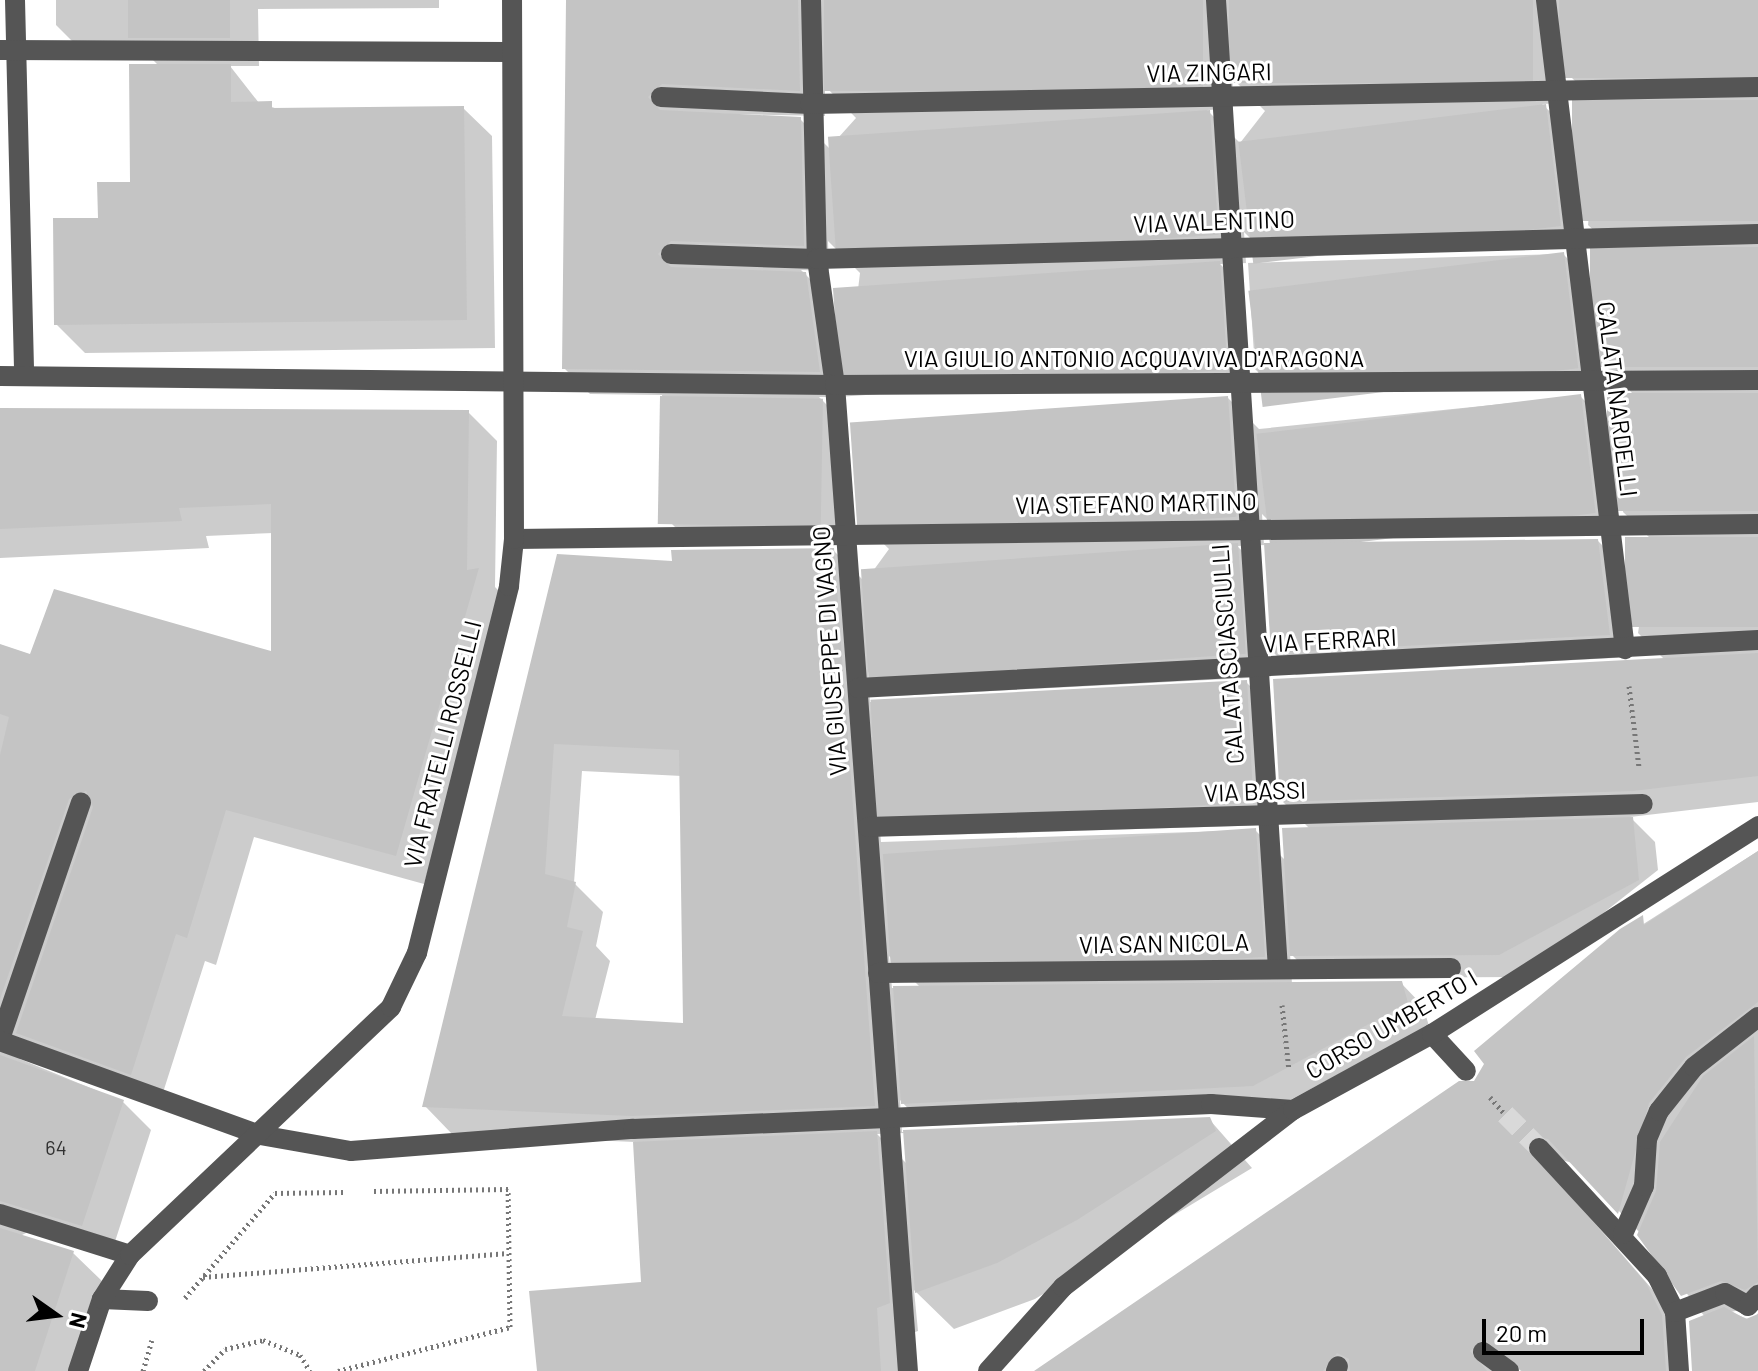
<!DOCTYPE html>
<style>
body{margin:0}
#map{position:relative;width:1758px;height:1371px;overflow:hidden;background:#fff;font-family:Barlow,sans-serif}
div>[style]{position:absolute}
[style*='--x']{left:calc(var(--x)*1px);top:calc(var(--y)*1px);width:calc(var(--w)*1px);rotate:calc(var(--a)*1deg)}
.shadow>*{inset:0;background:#0003}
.building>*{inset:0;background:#c4c4c4;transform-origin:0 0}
.minor-tunnel>*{height:20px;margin-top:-10px;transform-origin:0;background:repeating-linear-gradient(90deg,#d9d9d9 0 20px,transparent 0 30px)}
.path>*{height:5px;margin-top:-2.5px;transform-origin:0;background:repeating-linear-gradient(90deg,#777 0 2px,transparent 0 6px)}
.minor>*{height:20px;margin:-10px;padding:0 10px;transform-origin:10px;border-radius:10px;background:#555}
span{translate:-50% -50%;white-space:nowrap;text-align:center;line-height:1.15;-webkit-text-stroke:6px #fff;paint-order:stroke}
.number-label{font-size:20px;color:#313131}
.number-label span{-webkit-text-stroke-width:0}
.street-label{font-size:24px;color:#000}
.north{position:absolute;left:16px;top:1275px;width:80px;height:80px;-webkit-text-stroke:6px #fff;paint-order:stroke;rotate:104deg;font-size:22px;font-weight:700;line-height:32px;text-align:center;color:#000}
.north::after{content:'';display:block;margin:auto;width:28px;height:36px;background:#000;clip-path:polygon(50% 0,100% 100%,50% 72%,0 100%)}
.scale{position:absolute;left:1482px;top:1319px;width:162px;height:36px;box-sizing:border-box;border:4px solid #000;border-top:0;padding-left:10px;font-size:24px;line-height:28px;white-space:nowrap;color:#000;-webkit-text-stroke:6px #fff;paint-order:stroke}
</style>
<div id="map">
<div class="shadow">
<i style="clip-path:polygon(56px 0,439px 0,439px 8px,258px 9px,259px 66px,230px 66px,259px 103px,278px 109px,463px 108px,492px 136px,495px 348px,85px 353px,56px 324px,132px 184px,159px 66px,147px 54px,85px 54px,56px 25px)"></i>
<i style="clip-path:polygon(evenodd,569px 0,1758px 0,1758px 802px,1630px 817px,1655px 842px,1658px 870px,1522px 977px,1315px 978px,1290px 953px,1292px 984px,1401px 983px,1423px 1006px,1429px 1026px,1275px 1108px,925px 1126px,900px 1100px,902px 1132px,1209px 1119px,1252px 1168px,1035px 1299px,954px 1329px,914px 1290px,918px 1331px,904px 1336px,907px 1371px,546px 1371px,643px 1284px,635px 1142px,452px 1134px,425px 1106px,559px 556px,674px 563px,833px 550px,865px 582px,889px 549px,860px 521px,1228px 398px,1259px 429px,1580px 396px,1603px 419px,1617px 535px,1287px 539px,1262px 514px,1264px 545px,1598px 541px,1621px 564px,1632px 657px,1296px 675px,1273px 652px,1266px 545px,1237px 546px,1260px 568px,1267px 677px,894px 696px,868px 670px,870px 702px,1246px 682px,1269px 705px,1276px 825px,905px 836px,878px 809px,881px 842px,1255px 830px,1286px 861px,1310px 829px,1282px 801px,1665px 660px,1638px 633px,1652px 540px,1623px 512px,1635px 396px,1606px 367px,1617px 253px,1588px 225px,1599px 105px,1570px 76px,1564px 21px,1558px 27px,1567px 103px,1542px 104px,1568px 129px,1582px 248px,1269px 257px,1244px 232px,1246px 263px,1563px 254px,1586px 277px,1600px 390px,1278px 392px,1255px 369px,1248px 263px,1220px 264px,1242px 286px,1249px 392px,871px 394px,848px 371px,860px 273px,828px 241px,829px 271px,801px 270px,831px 300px,845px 397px,819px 397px,845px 423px,854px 544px,694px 546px,671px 523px,662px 395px,590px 394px,564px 368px,569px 0,1232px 22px,1236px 82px,1265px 111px,1240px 143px,1207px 110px,1233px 109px,1232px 22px,569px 0,825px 86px,856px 118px,829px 148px,800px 119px,684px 113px,825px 116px,825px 86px,569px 0,582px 771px,682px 776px,685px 1025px,595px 1020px,610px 961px,596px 946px,603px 912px,574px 883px,582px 771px,569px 0,889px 956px,921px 988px,892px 988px,889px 956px,569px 0,905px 1133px,908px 1165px,877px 1134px,905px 1133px)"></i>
<i style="clip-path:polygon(0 410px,468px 412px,497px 441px,495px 587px,507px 599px,424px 884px,254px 837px,216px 965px,205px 961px,160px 1102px,26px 1040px,20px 1059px,122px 1101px,151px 1130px,111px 1254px,34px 1229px,20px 1236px,73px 1253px,102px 1281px,72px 1371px,0 1371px,0 646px,32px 657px,273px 654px,273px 533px,206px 536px,209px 548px,0 558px)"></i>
<i style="clip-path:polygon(1758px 851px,1758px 1307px,1730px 1312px,1753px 1321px,1758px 1313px,1758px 1371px,1693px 1371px,1705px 1317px,1640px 1233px,1573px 1163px,1561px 1160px,1550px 1171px,1671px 1311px,1688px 1371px,1521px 1371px,1511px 1363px,1500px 1371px,1065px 1371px,1475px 1083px,1587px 960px)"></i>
</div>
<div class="building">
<i style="left:128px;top:0;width:102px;height:38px"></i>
<i style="clip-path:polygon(566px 0,798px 0,800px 91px,662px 84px,648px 97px,660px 110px,801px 117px,804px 246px,671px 241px,658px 254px,671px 267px,806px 272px,820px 372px,562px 369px)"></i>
<i style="left:824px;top:0;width:379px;height:91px"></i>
<i style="left:1229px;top:0;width:304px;height:83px"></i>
<i style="left:1559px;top:0;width:199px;height:78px"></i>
<i style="clip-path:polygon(129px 64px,231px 64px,231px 102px,272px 101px,272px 108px,464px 106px,467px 320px,54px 325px,53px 218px,98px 218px,97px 182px,130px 182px)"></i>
<i style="left:1758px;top:100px;width:121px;height:186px;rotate:90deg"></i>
<i style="left:1546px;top:104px;width:123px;height:310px;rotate:83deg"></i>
<i style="left:1210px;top:110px;width:125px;height:383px;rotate:86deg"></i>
<i style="left:1758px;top:247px;width:120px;height:168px;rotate:90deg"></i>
<i style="left:1564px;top:252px;width:117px;height:318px;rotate:83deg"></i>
<i style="left:1220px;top:261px;width:109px;height:388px;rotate:86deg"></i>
<i style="left:1758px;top:393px;width:118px;height:151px;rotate:90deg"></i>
<i style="left:1581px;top:394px;width:120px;height:327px;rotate:83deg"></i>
<i style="left:660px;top:396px;width:163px;height:128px;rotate:1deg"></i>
<i style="left:1228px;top:396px;width:121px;height:379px;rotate:86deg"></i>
<i style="clip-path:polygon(0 408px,469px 410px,467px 570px,479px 568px,396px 856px,226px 810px,187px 938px,176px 934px,131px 1075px,16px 1033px,93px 807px,86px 791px,69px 799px,0 999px,0 755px,9px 717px,0 714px,0 644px,30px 654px,54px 589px,271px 651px,271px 504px,179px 508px,182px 521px,0 529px)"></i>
<i style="left:1758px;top:537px;width:90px;height:133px;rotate:90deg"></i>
<i style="clip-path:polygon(1598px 539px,1610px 635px,1271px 653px,1264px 543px)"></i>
<i style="left:1238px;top:543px;width:111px;height:378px;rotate:86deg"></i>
<i style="clip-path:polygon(evenodd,834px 548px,875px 1106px,632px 1116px,422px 1107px,557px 554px,672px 561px,671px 550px,834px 548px,554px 744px,679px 750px,683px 1023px,562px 1016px,583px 931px,567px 927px,576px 882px,545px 874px,554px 744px)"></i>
<i style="clip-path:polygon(1758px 653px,1758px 776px,1633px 791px,1280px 802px,1273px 679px)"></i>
<i style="left:1247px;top:680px;width:123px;height:377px;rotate:87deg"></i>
<i style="clip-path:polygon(1633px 817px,1639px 880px,1499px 955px,1290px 956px,1282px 828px)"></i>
<i style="left:1256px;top:828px;width:129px;height:374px;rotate:86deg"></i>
<i style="clip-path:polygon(1758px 851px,1758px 1002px,1686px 1057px,1649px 1103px,1618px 1214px,1548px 1139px,1535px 1136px,1526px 1145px,1646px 1283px,1662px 1315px,1666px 1371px,1522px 1371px,1484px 1339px,1470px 1351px,1487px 1371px,1350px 1371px,1349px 1359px,1337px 1353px,1323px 1371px,1034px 1371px,1459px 1081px,1474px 1081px,1484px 1064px,1474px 1051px,1620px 929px,1643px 915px,1644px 925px)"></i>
<i style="clip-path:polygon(1402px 981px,1408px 1003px,1253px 1086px,901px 1104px,893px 986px)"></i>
<i style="clip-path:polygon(1754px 1036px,1758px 1282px,1745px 1290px,1721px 1281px,1681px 1296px,1637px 1235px,1656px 1191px,1660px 1142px,1703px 1076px)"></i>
<i style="clip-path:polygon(0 1055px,124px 1100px,82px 1226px,0 1201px)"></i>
<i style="clip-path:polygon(1210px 1117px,1216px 1131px,1077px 1220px,997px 1263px,915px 1293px,903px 1130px)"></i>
<i style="clip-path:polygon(877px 1131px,890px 1303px,877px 1308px,881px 1371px,537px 1371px,529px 1291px,641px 1282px,633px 1142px)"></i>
<i style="clip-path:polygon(0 1228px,74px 1251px,35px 1371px,0 1371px)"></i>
<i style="clip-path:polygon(1724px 1307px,1746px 1319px,1758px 1314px,1758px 1371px,1692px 1371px,1689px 1321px)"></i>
</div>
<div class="minor-tunnel">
<i style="--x:1505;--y:1114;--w:48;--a:45"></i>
</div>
<div class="path">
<i style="--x:1629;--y:686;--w:82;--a:83"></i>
<i style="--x:1282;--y:1005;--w:65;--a:83.9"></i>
<i style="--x:1490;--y:1097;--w:23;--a:49"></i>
<i style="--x:203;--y:1277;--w:306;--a:-4.5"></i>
<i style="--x:185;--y:1298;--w:138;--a:-49.4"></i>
<i style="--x:275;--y:1193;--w:68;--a:-0.8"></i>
<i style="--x:143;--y:1371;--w:32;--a:-74"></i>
<i style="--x:204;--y:1371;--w:30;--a:-46"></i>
<i style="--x:225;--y:1349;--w:39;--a:-13"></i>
<i style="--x:263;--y:1340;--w:40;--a:22"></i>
<i style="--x:300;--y:1355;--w:19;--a:58"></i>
<i style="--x:338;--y:1371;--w:178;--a:-14.3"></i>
<i style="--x:510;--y:1327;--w:138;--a:-90.8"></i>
<i style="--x:508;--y:1189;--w:135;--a:179.2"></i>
</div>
<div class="minor">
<i style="--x:15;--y:0;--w:376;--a:88.6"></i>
<i style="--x:811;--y:0;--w:259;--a:88.7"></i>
<i style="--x:817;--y:259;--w:127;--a:81.9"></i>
<i style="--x:835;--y:385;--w:989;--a:85.77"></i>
<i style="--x:1216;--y:0;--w:970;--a:86.34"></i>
<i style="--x:1546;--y:0;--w:654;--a:83.06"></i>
<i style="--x:0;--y:50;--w:512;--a:0.22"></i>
<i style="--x:661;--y:97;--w:149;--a:2.7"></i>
<i style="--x:810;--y:104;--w:948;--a:-1.03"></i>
<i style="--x:671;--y:254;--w:146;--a:2"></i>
<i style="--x:817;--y:259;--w:941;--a:-1.52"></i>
<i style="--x:0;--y:376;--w:835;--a:0.62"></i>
<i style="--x:835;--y:385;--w:923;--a:-0.31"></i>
<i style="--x:514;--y:539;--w:1244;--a:-0.69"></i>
<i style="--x:858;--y:688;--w:901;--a:-3.05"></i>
<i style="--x:868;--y:827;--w:775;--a:-1.7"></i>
<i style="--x:878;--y:973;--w:573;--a:-0.5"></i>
<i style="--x:1432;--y:1034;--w:50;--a:47.4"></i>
<i style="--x:0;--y:1039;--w:250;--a:-71.1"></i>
<i style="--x:0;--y:1041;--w:276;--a:19.9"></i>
<i style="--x:260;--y:1135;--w:92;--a:10"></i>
<i style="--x:351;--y:1151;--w:283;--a:-4.5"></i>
<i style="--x:633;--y:1129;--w:579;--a:-2.48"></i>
<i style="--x:1211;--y:1104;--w:82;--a:4.2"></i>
<i style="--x:1539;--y:1148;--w:174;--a:47.3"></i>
<i style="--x:1657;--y:1276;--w:40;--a:63.4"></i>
<i style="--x:1675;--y:1312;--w:59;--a:86.1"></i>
<i style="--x:0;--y:1214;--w:136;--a:17.5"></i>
<i style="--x:1623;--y:1234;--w:52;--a:-66.4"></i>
<i style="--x:1644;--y:1186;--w:47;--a:-86.3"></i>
<i style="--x:1647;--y:1139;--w:30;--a:-67"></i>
<i style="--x:1659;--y:1111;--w:56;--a:-51.5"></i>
<i style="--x:1694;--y:1067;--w:81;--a:-38"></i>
<i style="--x:102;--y:1299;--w:46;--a:2.5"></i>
<i style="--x:1675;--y:1312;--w:53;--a:-20.8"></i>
<i style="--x:1725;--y:1293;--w:26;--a:29"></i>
<i style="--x:1748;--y:1306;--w:15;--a:-48"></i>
<i style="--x:1483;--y:1352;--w:32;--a:36"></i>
<i style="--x:78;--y:1371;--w:76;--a:-71.6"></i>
<i style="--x:102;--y:1299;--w:52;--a:-57.5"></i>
<i style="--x:130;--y:1255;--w:360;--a:-43.5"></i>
<i style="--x:391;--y:1007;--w:60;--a:-64.3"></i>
<i style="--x:417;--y:953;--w:378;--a:-75.9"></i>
<i style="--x:509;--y:586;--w:47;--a:-83.9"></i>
<i style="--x:514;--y:539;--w:539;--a:-90.21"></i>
<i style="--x:988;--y:1371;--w:113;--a:-48.2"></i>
<i style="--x:1063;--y:1287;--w:290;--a:-37.6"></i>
<i style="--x:1293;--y:1110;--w:158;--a:-28.7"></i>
<i style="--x:1432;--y:1034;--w:387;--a:-32.5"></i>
<i style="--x:1336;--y:1371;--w:5;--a:-68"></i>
</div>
<div class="number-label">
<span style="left:56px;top:1147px">64</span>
</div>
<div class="street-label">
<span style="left:1209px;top:72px;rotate:-1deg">VIA ZINGARI</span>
<span style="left:1214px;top:221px;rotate:-2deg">VIA VALENTINO</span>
<span style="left:1134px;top:358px">VIA GIULIO ANTONIO ACQUAVIVA D'ARAGONA</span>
<span style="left:1618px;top:399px;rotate:83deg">CALATA NARDELLI</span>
<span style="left:1136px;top:503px;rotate:-1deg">VIA STEFANO MARTINO</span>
<span style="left:1330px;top:640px;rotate:-3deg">VIA FERRARI</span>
<span style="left:829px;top:651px;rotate:-94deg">VIA GIUSEPPE DI VAGNO</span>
<span style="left:1227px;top:654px;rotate:-94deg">CALATA SCIASCIULLI</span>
<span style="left:442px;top:744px;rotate:-76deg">VIA FRATELLI ROSSELLI</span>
<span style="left:1255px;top:791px;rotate:-2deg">VIA BASSI</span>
<span style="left:1164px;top:943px;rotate:-1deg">VIA SAN NICOLA</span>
<span style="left:1391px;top:1024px;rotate:-30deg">CORSO UMBERTO I</span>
</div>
<div class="north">N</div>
<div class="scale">20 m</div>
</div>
